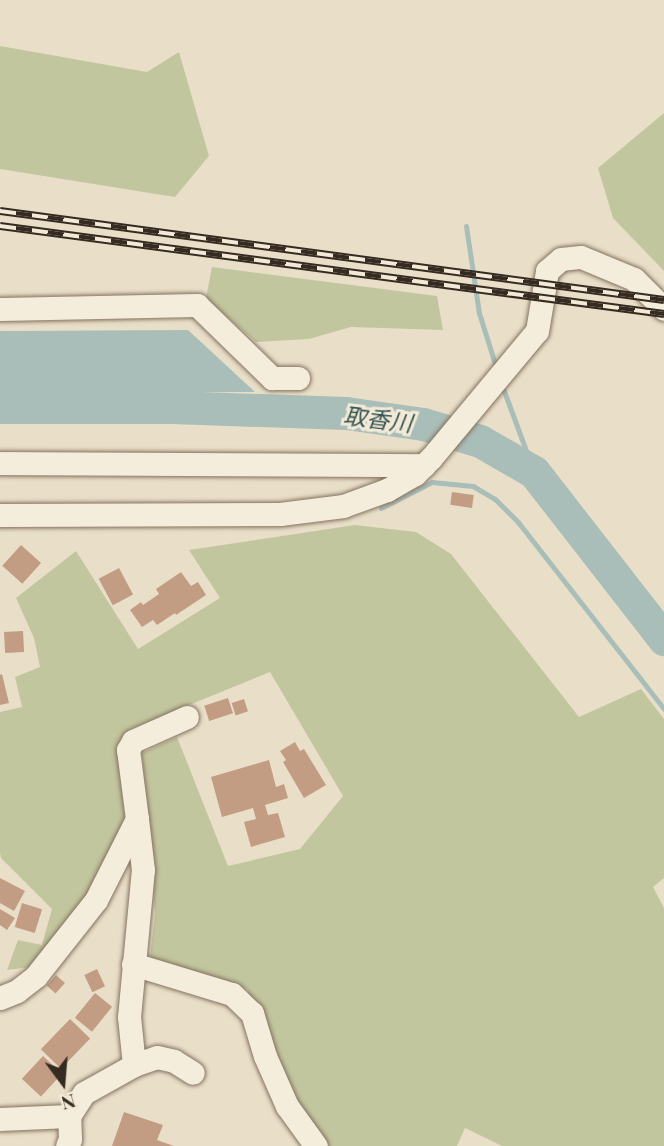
<!DOCTYPE html>
<meta charset="utf-8">
<style>
body{margin:0}
#map{position:relative;width:664px;height:1146px;overflow:hidden;background:#e9dfc9;font-family:"Playfair Display","Noto Sans JP",serif}
div>[style]{position:absolute}
[style*='--x']{left:calc(var(--x)*1px);top:calc(var(--y)*1px);width:calc(var(--w)*1px);rotate:calc(var(--a)*1deg)}
.green>*{inset:0;background:#c2c69e}
.water>*{inset:0;background:#a9beb8}
.stream>*{height:5px;margin:-2.5px;padding:0 2.5px;transform-origin:2.5px;border-radius:2.5px;background:#a9beb8}
.river>*{height:33px;margin:-16.5px;padding:0 16.5px;transform-origin:16.5px;border-radius:16.5px;background:#a9beb8}
.building>*{inset:0;background:#c39d83;transform-origin:0 0}
.roads{filter:drop-shadow(0 0 2px #847260) drop-shadow(0 0 2px #847260)}
.minor>*{height:23px;margin:-11.5px;padding:0 11.5px;transform-origin:11.5px;border-radius:11.5px;background:#f5eddb}
.rail>*{height:8px;margin-top:-4px;transform-origin:0;background:repeating-linear-gradient(90deg,#f2ead7 0 16px,#362b21 0 32px);box-sizing:border-box;border-block:2px solid #362b21}
span{translate:-50% -50%;white-space:nowrap;text-align:center;line-height:1.15;-webkit-text-stroke:6px #f2ead7;paint-order:stroke}
.water-label{font-size:23px;color:#335451;font-style:italic}
.north{position:absolute;left:28px;top:1048px;width:70px;height:70px;-webkit-text-stroke:5px #f2ead7;paint-order:stroke;rotate:164deg;font-size:19px;font-weight:700;line-height:28px;text-align:center;color:#362b21}
.north::after{content:'';display:block;margin:auto;width:24px;height:32px;background:#362b21;clip-path:polygon(50% 0,100% 100%,50% 72%,0 100%)}
</style>
<div id="map">
<div class="green">
<i style="clip-path:polygon(0 46px,147px 72px,179px 52px,209px 156px,175px 197px,0 169px)"></i>
<i style="clip-path:polygon(664px 113px,664px 271px,613px 218px,598px 168px)"></i>
<i style="clip-path:polygon(212px 267px,437px 296px,443px 330px,351px 327px,309px 339px,256px 342px,206px 298px)"></i>
<i style="clip-path:polygon(355px 525px,416px 532px,451px 554px,579px 717px,641px 689px,664px 719px,664px 878px,653px 887px,664px 908px,664px 1146px,502px 1146px,465px 1128px,457px 1146px,329px 1146px,284px 1083px,247px 989px,150px 957px,155px 914px,142px 753px,177px 737px,228px 866px,300px 849px,343px 796px,270px 672px,130px 729px,121px 743px,126px 817px,97px 882px,31px 967px,7px 970px,18px 940px,42px 945px,52px 909px,1px 858px,0 852px,0 712px,22px 707px,15px 677px,40px 667px,34px 638px,16px 598px,76px 551px,138px 649px,220px 598px,189px 550px)"></i>
</div>
<div class="water">
<i style="clip-path:polygon(188px 330px,255px 392px,0 393px,0 331px)"></i>
</div>
<div class="stream">
<i style="--x:466;--y:226;--w:88;--a:81.5"></i>
<i style="--x:479;--y:313;--w:60;--a:72.5"></i>
<i style="--x:501;--y:383;--w:95;--a:69.7"></i>
<i style="--x:381;--y:508;--w:57;--a:-27"></i>
<i style="--x:432;--y:482;--w:41;--a:5.6"></i>
<i style="--x:473;--y:486;--w:26;--a:31"></i>
<i style="--x:495;--y:499;--w:33;--a:45"></i>
<i style="--x:518;--y:522;--w:237;--a:52"></i>
</div>
<div class="river">
<i style="--x:0;--y:407;--w:172;--a:0"></i>
<i style="--x:172;--y:407;--w:174;--a:2"></i>
<i style="--x:346;--y:413;--w:78;--a:8.1"></i>
<i style="--x:423;--y:424;--w:59;--a:16.6"></i>
<i style="--x:480;--y:441;--w:62;--a:29.9"></i>
<i style="--x:534;--y:472;--w:212;--a:52.1"></i>
</div>
<div class="building">
<i style="left:452px;top:492px;width:22px;height:13px;rotate:8deg"></i>
<i style="left:21px;top:545px;width:27px;height:28px;rotate:42deg"></i>
<i style="left:119px;top:568px;width:30px;height:23px;rotate:62deg"></i>
<i style="clip-path:polygon(181px 572px,191px 586px,198px 582px,206px 595px,176px 615px,175px 613px,157px 625px,153px 620px,142px 627px,130px 610px,141px 602px,143px 605px,159px 594px,156px 589px)"></i>
<i style="left:23px;top:631px;width:21px;height:19px;rotate:87deg"></i>
<i style="clip-path:polygon(2px 674px,9px 703px,0 705px,0 675px)"></i>
<i style="left:228px;top:698px;width:16px;height:25px;rotate:72deg"></i>
<i style="left:244px;top:699px;width:13px;height:13px;rotate:72deg"></i>
<i style="clip-path:polygon(295px 742px,300px 751px,304px 749px,326px 785px,304px 798px,283px 762px,286px 760px,280px 751px)"></i>
<i style="clip-path:polygon(269px 760px,276px 787px,284px 784px,288px 798px,265px 805px,268px 815px,278px 813px,285px 837px,251px 847px,244px 822px,256px 819px,253px 808px,222px 817px,211px 777px)"></i>
<i style="clip-path:polygon(0 878px,25px 891px,14px 911px,0 903px)"></i>
<i style="left:22px;top:903px;width:21px;height:25px;rotate:17deg"></i>
<i style="clip-path:polygon(0 909px,15px 918px,7px 930px,0 925px)"></i>
<i style="left:97px;top:969px;width:19px;height:14px;rotate:65deg"></i>
<i style="left:56px;top:975px;width:12px;height:14px;rotate:42deg"></i>
<i style="left:95px;top:993px;width:22px;height:32px;rotate:39deg"></i>
<i style="left:70px;top:1019px;width:28px;height:42px;rotate:44deg"></i>
<i style="left:43px;top:1056px;width:26px;height:31px;rotate:43deg"></i>
<i style="clip-path:polygon(124px 1112px,163px 1125px,157px 1140px,174px 1146px,112px 1146px)"></i>
</div>
<div class="roads">
<div class="minor">
<i style="--x:0;--y:309;--w:197;--a:-1.2"></i>
<i style="--x:197;--y:305;--w:105;--a:44.2"></i>
<i style="--x:272;--y:378;--w:26;--a:0"></i>
<i style="--x:0;--y:463;--w:424;--a:0.3"></i>
<i style="--x:0;--y:515;--w:280;--a:-0.2"></i>
<i style="--x:280;--y:514;--w:64;--a:-7.2"></i>
<i style="--x:343;--y:506;--w:47;--a:-20"></i>
<i style="--x:387;--y:490;--w:32;--a:-30"></i>
<i style="--x:415;--y:474;--w:23;--a:-45"></i>
<i style="--x:431;--y:458;--w:165;--a:-50.2"></i>
<i style="--x:537;--y:331;--w:61;--a:-80.5"></i>
<i style="--x:547;--y:271;--w:18;--a:-41"></i>
<i style="--x:561;--y:259;--w:20;--a:-6"></i>
<i style="--x:581;--y:257;--w:57;--a:22.5"></i>
<i style="--x:634;--y:279;--w:42;--a:45"></i>
<i style="--x:133;--y:964;--w:103;--a:16.9"></i>
<i style="--x:232;--y:994;--w:28;--a:44"></i>
<i style="--x:252;--y:1013;--w:45;--a:73.2"></i>
<i style="--x:265;--y:1056;--w:55;--a:66.3"></i>
<i style="--x:287;--y:1106;--w:49;--a:54.1"></i>
<i style="--x:0;--y:998;--w:18;--a:-22"></i>
<i style="--x:17;--y:991;--w:24;--a:-38"></i>
<i style="--x:36;--y:976;--w:97;--a:-51.7"></i>
<i style="--x:96;--y:900;--w:91;--a:-63.2"></i>
<i style="--x:137;--y:819;--w:70;--a:-97.4"></i>
<i style="--x:128;--y:750;--w:10;--a:-61"></i>
<i style="--x:133;--y:741;--w:59;--a:-24"></i>
<i style="--x:134;--y:1065;--w:48;--a:-95.9"></i>
<i style="--x:129;--y:1017;--w:148;--a:-84.6"></i>
<i style="--x:143;--y:870;--w:51;--a:-96.7"></i>
<i style="--x:0;--y:1119;--w:69;--a:-2.5"></i>
<i style="--x:67;--y:1146;--w:8;--a:-67"></i>
<i style="--x:70;--y:1139;--w:23;--a:-92"></i>
<i style="--x:69;--y:1116;--w:27;--a:-57"></i>
<i style="--x:84;--y:1093;--w:57;--a:-29.2"></i>
<i style="--x:134;--y:1065;--w:24;--a:-19"></i>
<i style="--x:157;--y:1057;--w:17;--a:13"></i>
<i style="--x:174;--y:1061;--w:22;--a:32"></i>
</div>
</div>
<div class="rail">
<i style="--x:0;--y:211;--w:670;--a:7.63"></i>
<i style="--x:0;--y:226;--w:670;--a:7.55"></i>
</div>
<div class="water-label">
<span style="left:378px;top:419px;rotate:7deg">取香川</span>
</div>
<div class="north">N</div>
</div>
